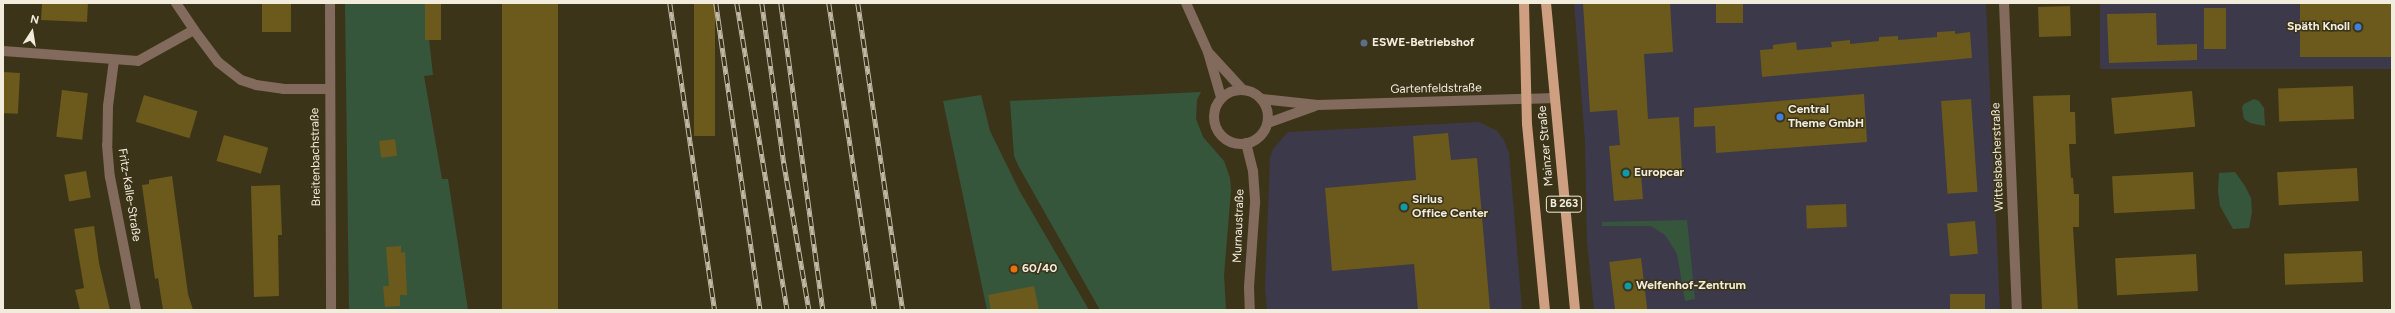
<!DOCTYPE html>
<meta charset="utf-8">
<style>
body{margin:0}
#map{position:relative;width:2395px;height:313px;overflow:hidden;background:#3c3419;font-family:Figtree,sans-serif}
div>[style]{position:absolute}
[style*='--x']{left:calc(var(--x)*1px);top:calc(var(--y)*1px);width:calc(var(--w)*1px);rotate:calc(var(--a)*1deg)}
.commercial>*{inset:0;background:#3c394b;transform-origin:0 0}
.green>*{inset:0;background:#36563c}
.building>*{inset:0;background:#6b5a1c;transform-origin:0 0}
.street>*{height:10px;margin:-5px;padding:0 5px;transform-origin:5px;border-radius:5px;background:#826b5c}
.street>.ring{margin:-5px;padding:0;box-sizing:content-box;background:none;border:10px solid #826b5c;border-radius:50%}
.primary>*{height:10px;margin:-5px;padding:0 5px;transform-origin:5px;border-radius:5px;background:#cf9f81}
.rail>*{height:4.5px;margin-top:-2.25px;transform-origin:0;background:repeating-linear-gradient(90deg,#3c3419 0 9px,#bfb9a6 0 18px);box-sizing:border-box;border-block:1px solid #bfb9a6}
.dots>*{width:11px;height:11px;translate:-50% -50%;box-sizing:border-box;border:2px solid #3c3419;border-radius:50%}
span{translate:-50% -50%;white-space:nowrap;text-align:center;line-height:1.15;-webkit-text-stroke:3px #3c3419;paint-order:stroke}
.shield-label span{padding:1px 3px;background:#3c3419;border:1px solid;border-radius:3px;-webkit-text-stroke-width:0}
.shield-label{font-size:11px;color:#f1ecdc;font-weight:700}
.poi-label{font-size:12px;color:#f1ecdc;font-weight:700}
.right{translate:-100% -50%;text-align:right}
.left{translate:0 -50%;text-align:left}
.street-label{font-size:12px;color:#f1ecdc}
.frame{position:absolute;inset:0;border:4px solid #f1ecdc;pointer-events:none}
.north{position:absolute;left:12px;top:12px;width:40px;height:40px;-webkit-text-stroke:3px #3c3419;paint-order:stroke;rotate:12deg;font-size:11px;font-weight:700;line-height:16px;text-align:center;color:#f1ecdc}
.north::after{content:'';display:block;margin:auto;width:14px;height:18px;background:#f1ecdc;clip-path:polygon(50% 0,100% 100%,50% 72%,0 100%)}
</style>
<div id="map">
<div class="commercial">
<i style="clip-path:polygon(1574px 3px,1986px 3px,2000px 310px,1594px 310px,1587px 242px,1585px 141px)"></i>
<i style="left:2100px;top:3px;width:292px;height:66px"></i>
<i style="clip-path:polygon(1479px 122px,1497px 131px,1504px 140px,1509px 153px,1522px 310px,1267px 310px,1265px 288px,1270px 158px,1273px 149px,1288px 132px)"></i>
</div>
<div class="green">
<i style="clip-path:polygon(345px 3px,425px 3px,433px 75px,424px 76px,442px 179px,448px 179px,468px 310px,349px 310px)"></i>
<i style="clip-path:polygon(1201px 92px,1197px 100px,1196px 119px,1203px 137px,1224px 161px,1230px 178px,1231px 190px,1224px 275px,1226px 310px,1100px 310px,1019px 167px,1014px 156px,1010px 101px)"></i>
<i style="clip-path:polygon(981px 95px,990px 131px,1019px 190px,1089px 310px,987px 310px,943px 101px)"></i>
<i style="clip-path:polygon(2254px 99px,2259px 101px,2264px 108px,2265px 126px,2250px 123px,2244px 119px,2242px 107px,2244px 104px)"></i>
<i style="clip-path:polygon(2235px 172px,2245px 186px,2251px 198px,2252px 212px,2249px 228px,2233px 229px,2220px 206px,2218px 191px,2219px 173px)"></i>
<i style="clip-path:polygon(1687px 220px,1695px 299px,1685px 301px,1677px 254px,1665px 235px,1651px 226px,1602px 226px,1602px 222px)"></i>
</div>
<div class="building">
<i style="clip-path:polygon(88px 3px,87px 22px,41px 20px,42px 4px)"></i>
<i style="left:262px;top:3px;width:29px;height:29px"></i>
<i style="left:425px;top:3px;width:16px;height:37px"></i>
<i style="left:502px;top:3px;width:56px;height:310px"></i>
<i style="left:694px;top:3px;width:21px;height:133px"></i>
<i style="clip-path:polygon(1583px 3px,1670px 3px,1673px 52px,1644px 54px,1648px 119px,1679px 117px,1682px 172px,1641px 174px,1643px 199px,1614px 201px,1609px 146px,1620px 145px,1617px 110px,1590px 112px)"></i>
<i style="left:1716px;top:3px;width:27px;height:20px"></i>
<i style="left:2392px;top:4px;width:53px;height:92px;rotate:90deg"></i>
<i style="left:2070px;top:6px;width:30px;height:32px;rotate:88deg"></i>
<i style="left:2204px;top:8px;width:22px;height:41px"></i>
<i style="clip-path:polygon(2156px 13px,2157px 45px,2197px 44px,2197px 60px,2109px 63px,2107px 14px)"></i>
<i style="clip-path:polygon(1955px 31px,1955px 34px,1970px 32px,1972px 58px,1762px 77px,1760px 50px,1773px 49px,1773px 45px,1796px 42px,1797px 50px,1832px 47px,1831px 42px,1850px 40px,1850px 44px,1879px 41px,1879px 37px,1898px 36px,1898px 40px,1937px 37px,1937px 32px)"></i>
<i style="left:3px;top:72px;width:17px;height:41px;rotate:3deg"></i>
<i style="left:2353px;top:86px;width:33px;height:75px;rotate:88deg"></i>
<i style="left:62px;top:90px;width:26px;height:47px;rotate:7deg"></i>
<i style="left:2192px;top:91px;width:36px;height:81px;rotate:85deg"></i>
<i style="clip-path:polygon(1864px 94px,1867px 142px,1716px 153px,1715px 126px,1694px 127px,1694px 108px)"></i>
<i style="left:144px;top:95px;width:56px;height:28px;rotate:17deg"></i>
<i style="clip-path:polygon(2070px 95px,2070px 112px,2075px 112px,2076px 144px,2069px 144px,2071px 178px,2073px 178px,2074px 194px,2079px 194px,2079px 227px,2073px 227px,2078px 310px,2042px 310px,2033px 96px)"></i>
<i style="left:1971px;top:99px;width:93px;height:30px;rotate:86deg"></i>
<i style="clip-path:polygon(1448px 133px,1451px 160px,1477px 158px,1490px 310px,1418px 310px,1414px 264px,1332px 271px,1325px 188px,1416px 180px,1413px 136px)"></i>
<i style="left:224px;top:135px;width:46px;height:27px;rotate:16deg"></i>
<i style="left:395px;top:139px;width:17px;height:16px;rotate:83deg"></i>
<i style="left:2357px;top:168px;width:33px;height:80px;rotate:87deg"></i>
<i style="left:86px;top:171px;width:27px;height:22px;rotate:80deg"></i>
<i style="left:2193px;top:172px;width:37px;height:81px;rotate:87deg"></i>
<i style="clip-path:polygon(172px 176px,188px 294px,193px 310px,163px 310px,158px 278px,155px 279px,142px 185px,149px 184px,149px 180px)"></i>
<i style="clip-path:polygon(280px 185px,282px 235px,278px 235px,279px 296px,254px 297px,251px 186px)"></i>
<i style="left:1846px;top:204px;width:23px;height:40px;rotate:88deg"></i>
<i style="left:1975px;top:221px;width:33px;height:28px;rotate:85deg"></i>
<i style="clip-path:polygon(94px 226px,99px 263px,110px 310px,80px 310px,75px 290px,84px 288px,74px 229px)"></i>
<i style="clip-path:polygon(401px 246px,401px 253px,405px 252px,407px 295px,400px 295px,400px 306px,385px 307px,383px 286px,389px 286px,386px 247px)"></i>
<i style="left:2362px;top:251px;width:31px;height:78px;rotate:88deg"></i>
<i style="left:2196px;top:254px;width:37px;height:81px;rotate:87deg"></i>
<i style="left:1641px;top:258px;width:52px;height:32px;rotate:83deg"></i>
<i style="clip-path:polygon(1034px 286px,1039px 310px,991px 310px,988px 295px)"></i>
<i style="left:1985px;top:294px;width:16px;height:35px;rotate:90deg"></i>
</div>
<div class="street">
<i style="--x:176;--y:3;--w:32;--a:56"></i>
<i style="--x:330;--y:3;--w:307;--a:89.8"></i>
<i style="--x:1186;--y:3;--w:54;--a:65.8"></i>
<i style="--x:1208;--y:52;--w:47;--a:73.9"></i>
<i style="--x:2004;--y:3;--w:307;--a:87.6"></i>
<i style="--x:3;--y:51;--w:135;--a:4.2"></i>
<i style="--x:138;--y:61;--w:64;--a:-29"></i>
<i style="--x:194;--y:30;--w:40;--a:53"></i>
<i style="--x:218;--y:62;--w:29;--a:38"></i>
<i style="--x:241;--y:80;--w:16;--a:18"></i>
<i style="--x:256;--y:85;--w:27;--a:8"></i>
<i style="--x:283;--y:89;--w:46;--a:0"></i>
<i style="--x:1210;--y:54;--w:47;--a:47.6"></i>
<i style="--x:114;--y:60;--w:46;--a:97.4"></i>
<i style="--x:108;--y:106;--w:39;--a:91"></i>
<i style="--x:107;--y:145;--w:32;--a:85"></i>
<i style="--x:110;--y:177;--w:136;--a:78.9"></i>
<i class="ring" style="left:1214px;top:90px;width:44px;height:44px"></i>
<i style="--x:1262;--y:99;--w:56;--a:6.1"></i>
<i style="--x:1318;--y:105;--w:237;--a:-1.7"></i>
<i style="--x:1268;--y:123;--w:50;--a:-19.9"></i>
<i style="--x:1246;--y:143;--w:29;--a:76"></i>
<i style="--x:1253;--y:171;--w:32;--a:86"></i>
<i style="--x:1255;--y:203;--w:84;--a:94.1"></i>
<i style="--x:1249;--y:287;--w:23;--a:88"></i>
</div>
<div class="primary">
<i style="--x:1524;--y:3;--w:121;--a:88.6"></i>
<i style="--x:1527;--y:124;--w:187;--a:84.5"></i>
<i style="--x:1546;--y:3;--w:308;--a:84.6"></i>
</div>
<div class="rail">
<i style="--x:670;--y:3;--w:310;--a:81.7"></i>
<i style="--x:716;--y:3;--w:310;--a:81.8"></i>
<i style="--x:737;--y:3;--w:311;--a:80.7"></i>
<i style="--x:762;--y:3;--w:162;--a:82.2"></i>
<i style="--x:784;--y:163;--w:149;--a:80.3"></i>
<i style="--x:781;--y:3;--w:310;--a:82.2"></i>
<i style="--x:829;--y:3;--w:310;--a:81.5"></i>
<i style="--x:858;--y:3;--w:310;--a:81.7"></i>
</div>
<div class="dots">
<i style="left:2358px;top:27px;background:#3f7fe0"></i>
<i style="left:1364px;top:43px;background:#5c6f8a"></i>
<i style="left:1780px;top:117px;background:#3f7fe0"></i>
<i style="left:1626px;top:173px;background:#0f9aa8"></i>
<i style="left:1404px;top:207px;background:#0f9aa8"></i>
<i style="left:1014px;top:269px;background:#e8710a"></i>
<i style="left:1628px;top:286px;background:#0f9aa8"></i>
</div>
<div class="shield-label">
<span style="left:1564px;top:204px">B 263</span>
</div>
<div class="poi-label">
<span class="right" style="left:2350px;top:27px">Späth Knoll</span>
<span class="left" style="left:1372px;top:43px">ESWE-Betriebshof</span>
<span class="left" style="left:1788px;top:117px">Central<br>Theme GmbH</span>
<span class="left" style="left:1634px;top:173px">Europcar</span>
<span class="left" style="left:1412px;top:207px">Sirius<br>Office Center</span>
<span class="left" style="left:1022px;top:269px">60/40</span>
<span class="left" style="left:1636px;top:286px">Welfenhof-Zentrum</span>
</div>
<div class="street-label">
<span style="left:1436px;top:89px;rotate:-1deg">Gartenfeldstraße</span>
<span style="left:1546px;top:146px;rotate:-95deg">Mainzer Straße</span>
<span style="left:316px;top:157px;rotate:-91deg">Breitenbachstraße</span>
<span style="left:1998px;top:157px;rotate:-92deg">Wittelsbacherstraße</span>
<span style="left:129px;top:195px;rotate:81deg">Fritz-Kalle-Straße</span>
<span style="left:1239px;top:226px;rotate:-88deg">Murnaustraße</span>
</div>
<div class="frame"></div>
<div class="north">N</div>
</div>
